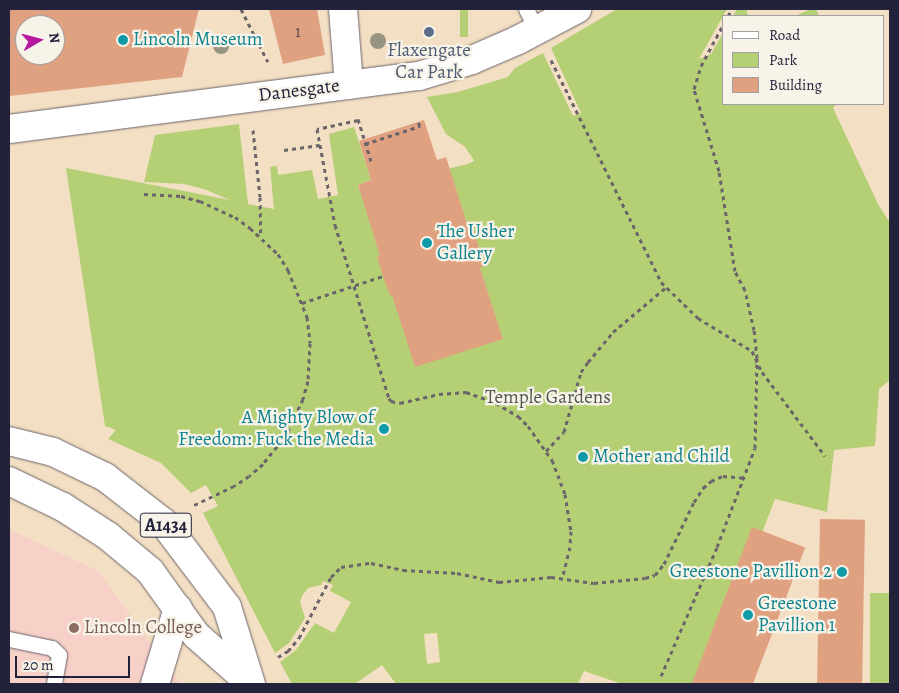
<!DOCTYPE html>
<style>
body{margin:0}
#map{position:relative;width:899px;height:693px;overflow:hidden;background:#f3dfc3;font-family:Alegreya,serif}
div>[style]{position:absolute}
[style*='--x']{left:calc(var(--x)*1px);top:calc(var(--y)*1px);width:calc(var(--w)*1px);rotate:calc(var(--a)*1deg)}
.built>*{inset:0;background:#f7d1c8}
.green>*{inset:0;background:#b5cf75;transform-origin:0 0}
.building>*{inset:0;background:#e0a180;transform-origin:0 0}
.path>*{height:3px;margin-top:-1.5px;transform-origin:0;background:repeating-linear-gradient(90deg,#6b646b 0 4px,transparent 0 8px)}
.roads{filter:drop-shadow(0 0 1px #6b646b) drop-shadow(0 0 1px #6b646b)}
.lane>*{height:15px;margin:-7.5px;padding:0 7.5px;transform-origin:7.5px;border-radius:7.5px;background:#fff}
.street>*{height:28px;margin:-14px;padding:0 14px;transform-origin:14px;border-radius:14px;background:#fff}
.primary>*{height:28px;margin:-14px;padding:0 14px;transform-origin:14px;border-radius:14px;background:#fff}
.trees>*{width:16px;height:16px;margin:-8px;border-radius:50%;background:#989482}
.dots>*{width:14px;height:14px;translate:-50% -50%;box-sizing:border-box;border:2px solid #f7f3e8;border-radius:50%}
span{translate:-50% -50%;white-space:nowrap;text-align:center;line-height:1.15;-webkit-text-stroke:4.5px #f7f3e8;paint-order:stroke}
.number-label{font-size:16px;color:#52424c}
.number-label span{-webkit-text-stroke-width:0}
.shield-label span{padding:1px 4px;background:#f7f3e8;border:1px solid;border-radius:4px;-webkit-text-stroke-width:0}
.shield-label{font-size:18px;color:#22223b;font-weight:700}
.culture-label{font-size:19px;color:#0d838f}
.left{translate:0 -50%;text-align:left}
.right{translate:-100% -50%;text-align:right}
.service-label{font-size:19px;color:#4e5e75}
.street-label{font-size:19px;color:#22223b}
.park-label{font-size:19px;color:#4e564c}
.education-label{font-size:19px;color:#785e54}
.frame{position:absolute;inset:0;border:10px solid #22223b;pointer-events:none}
.legend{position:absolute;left:722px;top:15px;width:162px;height:90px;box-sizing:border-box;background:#f7f3e8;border:1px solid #a29fa3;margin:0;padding:6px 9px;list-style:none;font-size:15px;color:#22223b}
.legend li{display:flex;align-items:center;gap:10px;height:25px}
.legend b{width:25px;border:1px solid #a29fa3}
.north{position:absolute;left:15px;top:15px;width:50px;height:50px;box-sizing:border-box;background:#f7f3e8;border:1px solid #a29fa3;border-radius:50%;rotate:82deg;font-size:14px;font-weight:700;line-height:20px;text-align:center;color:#22223b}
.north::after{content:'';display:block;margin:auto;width:18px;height:22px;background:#b5179e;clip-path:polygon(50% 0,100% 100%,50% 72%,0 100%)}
.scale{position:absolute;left:15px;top:656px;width:115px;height:22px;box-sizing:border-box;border:2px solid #22223b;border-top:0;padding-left:6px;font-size:15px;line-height:18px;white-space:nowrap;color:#22223b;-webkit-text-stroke:4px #f7f3e8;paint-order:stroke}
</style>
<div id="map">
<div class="built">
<i style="clip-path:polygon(9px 532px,15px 532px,98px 571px,181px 684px,9px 684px)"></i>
</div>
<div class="green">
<i style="left:460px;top:9px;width:8px;height:28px"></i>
<i style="clip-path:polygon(evenodd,617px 9px,727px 9px,699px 59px,711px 54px,723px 33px,723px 104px,836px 104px,833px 108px,878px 204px,890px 223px,890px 380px,879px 389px,875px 446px,834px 450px,827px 512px,775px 499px,704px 684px,622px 684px,584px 671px,578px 684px,396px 684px,382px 665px,355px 684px,292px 684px,280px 662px,296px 650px,315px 623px,334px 633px,351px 602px,330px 591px,333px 585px,323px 581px,321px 585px,308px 588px,302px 596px,300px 602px,305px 618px,302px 623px,289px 643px,275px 653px,203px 513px,218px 506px,206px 485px,191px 493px,161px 463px,108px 439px,116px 430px,105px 426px,66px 168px,230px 200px,204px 189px,184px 184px,144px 182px,155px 135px,239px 124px,248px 204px,274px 209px,270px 167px,277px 166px,278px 175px,312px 170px,318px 199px,338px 195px,329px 134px,354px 127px,371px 180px,358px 185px,359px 190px,468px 164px,474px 161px,472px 157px,464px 146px,446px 134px,427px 97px,458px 92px,508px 77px,515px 68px,543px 53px,573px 116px,581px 113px,551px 48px,617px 9px,437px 633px,440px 662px,427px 664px,424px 634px,437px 633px)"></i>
<i style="clip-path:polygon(737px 9px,746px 9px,748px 16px,733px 16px)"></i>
<i style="clip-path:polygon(811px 9px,816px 9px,819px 16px,795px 16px)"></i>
<i style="left:890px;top:593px;width:91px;height:20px;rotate:90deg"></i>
</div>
<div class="building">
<i style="clip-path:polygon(evenodd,9px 9px,199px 9px,182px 77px,9px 96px,9px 9px,25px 25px,55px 25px,55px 55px,25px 55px,25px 25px)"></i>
<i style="clip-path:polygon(269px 9px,317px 9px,325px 55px,283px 64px)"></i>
<i style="clip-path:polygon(424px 120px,437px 160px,446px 157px,469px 230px,473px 229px,485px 266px,480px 268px,503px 339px,415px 367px,392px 295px,390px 296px,383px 276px,377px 257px,380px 256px,358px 185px,371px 180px,359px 141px)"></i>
<i style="left:820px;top:519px;width:45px;height:165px;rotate:1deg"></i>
<i style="left:752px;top:527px;width:57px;height:169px;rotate:21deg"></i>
</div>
<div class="path">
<i style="--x:241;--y:9;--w:59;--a:63"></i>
<i style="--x:728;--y:16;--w:8;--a:-60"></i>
<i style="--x:551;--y:60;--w:248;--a:63.6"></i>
<i style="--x:661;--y:282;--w:52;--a:44.2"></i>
<i style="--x:698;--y:318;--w:63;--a:31.4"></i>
<i style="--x:752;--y:351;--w:23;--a:65"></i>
<i style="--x:762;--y:372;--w:105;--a:53.1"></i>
<i style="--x:358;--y:119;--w:44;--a:72.8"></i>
<i style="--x:358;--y:120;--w:42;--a:167.6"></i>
<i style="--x:317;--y:129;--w:98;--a:79.4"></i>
<i style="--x:335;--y:225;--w:181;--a:72.7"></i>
<i style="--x:389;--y:398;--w:4;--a:56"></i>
<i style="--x:391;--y:401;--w:9;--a:13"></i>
<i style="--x:400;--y:403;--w:40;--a:-13"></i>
<i style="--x:439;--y:394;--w:27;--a:-4"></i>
<i style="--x:466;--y:392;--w:32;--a:20"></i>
<i style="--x:496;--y:403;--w:26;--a:31"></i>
<i style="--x:518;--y:416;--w:14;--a:45"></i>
<i style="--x:528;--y:426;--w:42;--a:54.8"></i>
<i style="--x:552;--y:460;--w:36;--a:69"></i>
<i style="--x:565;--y:494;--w:37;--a:81"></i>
<i style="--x:571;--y:531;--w:16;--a:94"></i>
<i style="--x:570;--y:547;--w:32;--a:104"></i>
<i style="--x:253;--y:130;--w:67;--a:84"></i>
<i style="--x:260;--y:197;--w:39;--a:89"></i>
<i style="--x:365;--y:144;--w:58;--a:-18.1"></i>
<i style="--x:420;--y:126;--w:4;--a:-117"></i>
<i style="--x:284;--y:150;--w:36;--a:-8"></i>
<i style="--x:144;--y:194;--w:37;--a:3"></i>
<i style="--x:181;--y:196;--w:20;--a:15"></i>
<i style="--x:200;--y:201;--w:38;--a:25"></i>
<i style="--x:235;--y:217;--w:19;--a:36"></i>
<i style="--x:250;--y:228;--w:38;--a:43"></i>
<i style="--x:278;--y:254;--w:19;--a:58"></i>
<i style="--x:288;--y:270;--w:51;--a:68"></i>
<i style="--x:307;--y:317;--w:26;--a:83"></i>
<i style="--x:310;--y:343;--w:38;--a:93"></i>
<i style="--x:308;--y:381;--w:19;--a:106"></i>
<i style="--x:303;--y:399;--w:38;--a:115"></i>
<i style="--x:287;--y:434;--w:38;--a:129"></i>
<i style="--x:263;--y:464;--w:18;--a:139"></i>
<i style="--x:249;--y:476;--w:18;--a:146"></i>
<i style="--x:234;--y:486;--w:47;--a:154.5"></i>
<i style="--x:302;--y:303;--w:85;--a:-18.4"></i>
<i style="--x:546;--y:451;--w:26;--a:-47"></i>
<i style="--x:564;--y:432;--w:62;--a:-74.2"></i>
<i style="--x:581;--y:372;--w:12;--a:-55"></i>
<i style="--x:588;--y:362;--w:39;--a:-50"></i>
<i style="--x:613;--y:332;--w:68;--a:-40.2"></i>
<i style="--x:278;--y:657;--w:12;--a:-31"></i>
<i style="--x:288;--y:651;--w:17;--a:-50"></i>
<i style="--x:299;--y:638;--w:69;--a:-62.3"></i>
<i style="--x:331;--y:577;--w:14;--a:-45"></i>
<i style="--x:341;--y:567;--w:30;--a:-8"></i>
<i style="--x:371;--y:563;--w:33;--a:12"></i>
<i style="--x:403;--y:570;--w:54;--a:3.2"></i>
<i style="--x:457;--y:573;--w:43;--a:12.1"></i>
<i style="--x:499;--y:582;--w:52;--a:-5.5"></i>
<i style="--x:551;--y:577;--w:43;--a:7.9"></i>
<i style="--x:594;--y:583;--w:51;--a:-5.6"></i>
<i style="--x:645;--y:578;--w:10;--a:-17"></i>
<i style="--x:655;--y:575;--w:14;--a:-51"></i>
<i style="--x:664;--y:564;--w:69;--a:-64.2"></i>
<i style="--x:694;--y:502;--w:17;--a:-57"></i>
<i style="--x:703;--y:488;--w:11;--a:-41"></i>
<i style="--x:711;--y:481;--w:13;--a:-23"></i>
<i style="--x:723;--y:476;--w:21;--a:5"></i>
<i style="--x:661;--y:676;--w:141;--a:-66.5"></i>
<i style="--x:717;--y:547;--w:106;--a:-69"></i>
<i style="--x:755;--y:448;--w:90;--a:-88.7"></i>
<i style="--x:757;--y:358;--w:28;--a:-96"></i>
<i style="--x:754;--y:330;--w:41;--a:-102.7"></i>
<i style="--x:745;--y:290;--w:21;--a:-118"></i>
<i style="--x:735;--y:271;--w:101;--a:-99.1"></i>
<i style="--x:719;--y:171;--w:86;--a:-107"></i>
<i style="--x:694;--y:89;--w:24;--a:-73"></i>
<i style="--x:701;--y:66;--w:47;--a:-61.8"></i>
</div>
<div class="roads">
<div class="lane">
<i style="--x:526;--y:9;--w:25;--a:63"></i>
<i style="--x:9;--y:639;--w:44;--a:11.8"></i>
<i style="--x:52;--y:648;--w:10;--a:45"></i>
<i style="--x:59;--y:655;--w:29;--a:100"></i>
</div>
<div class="street">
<i style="--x:343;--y:9;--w:76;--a:85.5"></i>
<i style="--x:9;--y:129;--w:413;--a:-7.4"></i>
<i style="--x:419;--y:76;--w:55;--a:-16.8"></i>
<i style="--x:472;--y:60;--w:50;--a:-23.5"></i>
<i style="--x:518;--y:40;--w:67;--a:-27.7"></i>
<i style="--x:155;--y:684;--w:79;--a:-73.2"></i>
</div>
<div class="primary">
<i style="--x:9;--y:441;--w:45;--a:14"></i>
<i style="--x:53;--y:452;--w:58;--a:25.7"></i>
<i style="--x:105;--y:477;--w:73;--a:37.8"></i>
<i style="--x:163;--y:522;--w:106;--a:53"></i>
<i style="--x:227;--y:607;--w:81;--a:72.7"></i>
<i style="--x:9;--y:481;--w:60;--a:25.7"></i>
<i style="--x:63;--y:507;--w:54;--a:32.8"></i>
<i style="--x:108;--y:536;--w:55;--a:39.8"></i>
<i style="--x:150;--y:571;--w:79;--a:54.3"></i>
<i style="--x:196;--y:635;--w:72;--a:41.6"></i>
</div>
</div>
<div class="trees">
<i style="left:378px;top:41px"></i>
<i style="left:221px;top:46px"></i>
</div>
<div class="dots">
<i style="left:429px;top:32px;background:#5c6f8a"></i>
<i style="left:123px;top:40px;background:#0f9aa8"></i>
<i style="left:427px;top:243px;background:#0f9aa8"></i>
<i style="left:384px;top:429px;background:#0f9aa8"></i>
<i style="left:583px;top:457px;background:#0f9aa8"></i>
<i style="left:842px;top:572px;background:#0f9aa8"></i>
<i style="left:748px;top:615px;background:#0f9aa8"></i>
<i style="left:74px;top:628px;background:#8d6e63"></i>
</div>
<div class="number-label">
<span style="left:298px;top:32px">1</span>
</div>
<div class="shield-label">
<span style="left:166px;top:525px">A1434</span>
</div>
<div class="culture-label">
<span class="left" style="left:133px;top:40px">Lincoln Museum</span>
<span class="left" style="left:437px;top:243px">The Usher<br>Gallery</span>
<span class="right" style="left:374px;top:429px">A Mighty Blow of<br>Freedom: Fuck the Media</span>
<span class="left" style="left:593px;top:457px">Mother and Child</span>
<span class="right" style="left:832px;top:572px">Greestone Pavillion 2</span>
<span class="left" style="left:758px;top:615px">Greestone<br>Pavillion 1</span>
</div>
<div class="service-label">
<span style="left:429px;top:62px">Flaxengate<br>Car Park</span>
</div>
<div class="street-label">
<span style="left:299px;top:91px;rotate:-7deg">Danesgate</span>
</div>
<div class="park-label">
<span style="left:548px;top:398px">Temple Gardens</span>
</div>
<div class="education-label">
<span class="left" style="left:84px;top:628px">Lincoln College</span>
</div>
<div class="frame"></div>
<ul class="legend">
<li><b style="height:6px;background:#fff"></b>Road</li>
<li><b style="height:14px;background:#b5cf75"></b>Park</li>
<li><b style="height:14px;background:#e0a180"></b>Building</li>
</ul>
<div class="north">N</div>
<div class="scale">20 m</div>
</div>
